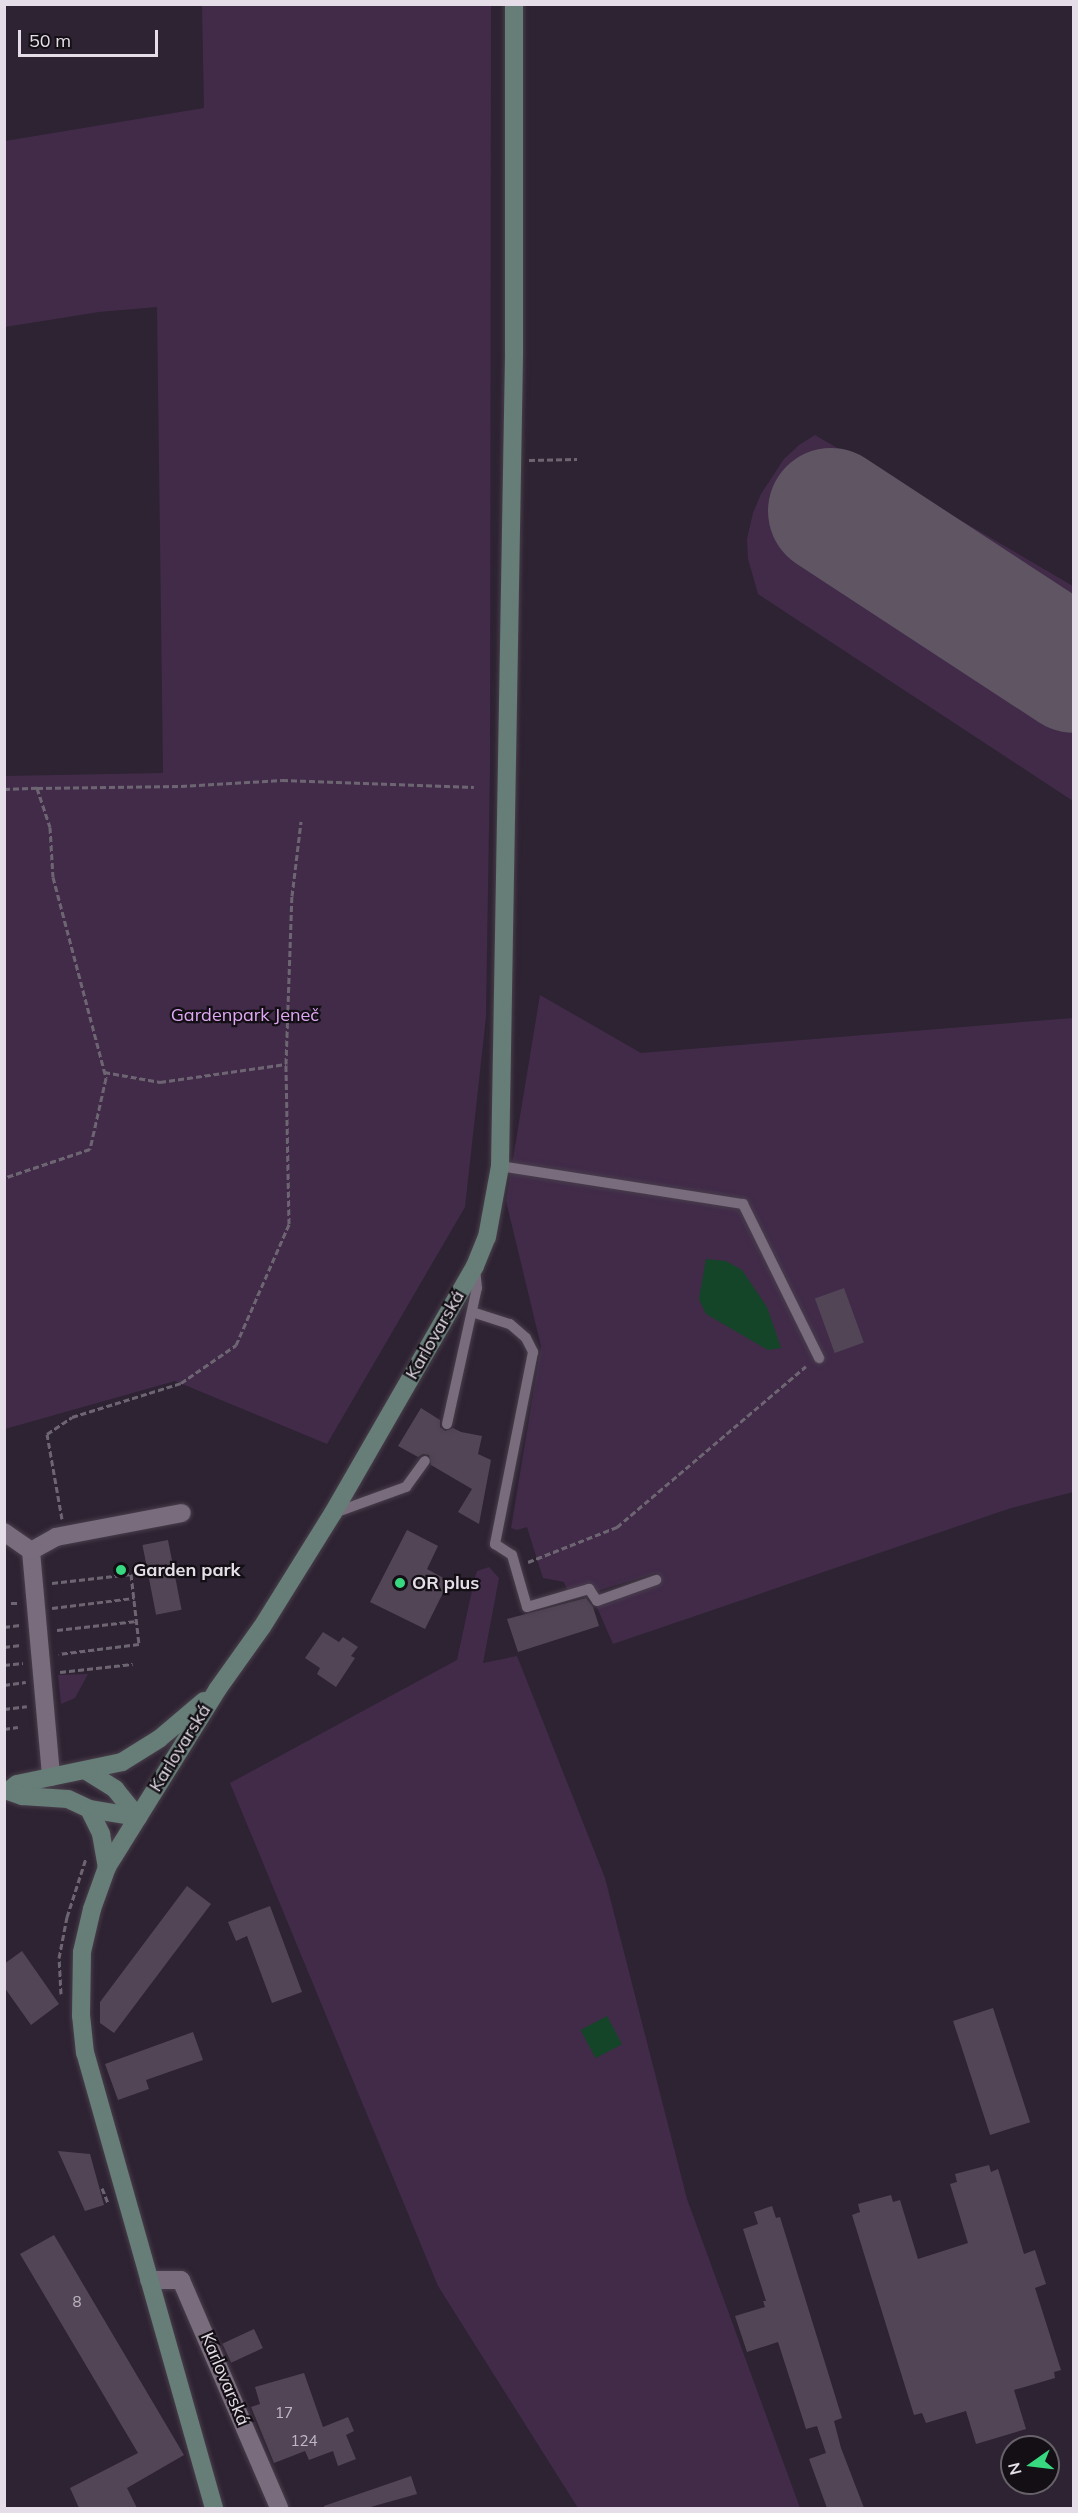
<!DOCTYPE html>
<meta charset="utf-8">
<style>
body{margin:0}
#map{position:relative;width:1078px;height:2513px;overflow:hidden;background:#2e2332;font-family:Mulish,sans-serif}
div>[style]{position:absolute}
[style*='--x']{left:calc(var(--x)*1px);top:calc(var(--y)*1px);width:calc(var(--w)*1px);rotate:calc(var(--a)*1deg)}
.green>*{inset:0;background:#412b49}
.water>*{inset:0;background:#144528;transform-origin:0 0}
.runway>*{height:126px;margin:-63px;padding:0 63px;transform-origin:63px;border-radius:63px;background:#5f5563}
.building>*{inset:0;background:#524656;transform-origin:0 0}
.path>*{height:3px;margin-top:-1.5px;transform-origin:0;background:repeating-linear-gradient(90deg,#6e6572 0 6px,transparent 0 9px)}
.roads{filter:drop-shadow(0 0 2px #483e4b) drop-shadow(0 0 2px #483e4b)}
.lane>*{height:10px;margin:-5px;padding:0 5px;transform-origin:5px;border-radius:5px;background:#786c7d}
.street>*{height:18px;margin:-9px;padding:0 9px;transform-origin:9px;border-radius:9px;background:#786c7d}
.secondary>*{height:18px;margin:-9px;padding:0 9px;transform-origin:9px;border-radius:9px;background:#677d77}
.dots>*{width:16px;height:16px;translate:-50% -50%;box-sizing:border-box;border:3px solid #130f15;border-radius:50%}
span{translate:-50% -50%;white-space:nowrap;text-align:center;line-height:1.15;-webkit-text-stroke:4.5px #130f15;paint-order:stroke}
.number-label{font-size:15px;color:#c0b8c4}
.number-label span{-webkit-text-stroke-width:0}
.park-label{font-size:18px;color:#e0a8f4}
.street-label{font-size:18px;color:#e5dee8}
.poi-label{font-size:18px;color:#e5dee8;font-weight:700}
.left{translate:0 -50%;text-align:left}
.frame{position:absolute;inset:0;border:6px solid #e5dee8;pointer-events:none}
.north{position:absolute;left:1000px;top:2435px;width:60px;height:60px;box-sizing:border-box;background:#130f15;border:2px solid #676269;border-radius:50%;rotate:256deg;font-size:16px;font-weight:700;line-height:24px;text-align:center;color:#e5dee8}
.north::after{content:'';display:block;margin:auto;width:21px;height:27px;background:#37d880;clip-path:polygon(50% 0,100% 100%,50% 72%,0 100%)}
.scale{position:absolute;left:18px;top:30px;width:140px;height:27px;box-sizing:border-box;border:3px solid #e5dee8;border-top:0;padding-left:8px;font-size:18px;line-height:21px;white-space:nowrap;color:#e5dee8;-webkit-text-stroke:4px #130f15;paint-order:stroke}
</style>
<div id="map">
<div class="green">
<i style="clip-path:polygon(202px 5px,491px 5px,490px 769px,486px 1017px,465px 1207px,327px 1444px,175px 1381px,5px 1429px,5px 776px,163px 773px,157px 307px,99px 312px,5px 327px,5px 141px,204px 108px)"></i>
<i style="clip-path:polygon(815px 435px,1073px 586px,1073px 801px,758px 594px,748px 559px,747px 539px,753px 513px,761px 494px,784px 459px,799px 445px)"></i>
<i style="clip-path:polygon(540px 995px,641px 1053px,1073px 1018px,1073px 1492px,1011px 1508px,613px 1644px,596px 1605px,660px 1582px,656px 1573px,594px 1592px,568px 1592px,564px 1582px,543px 1578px,527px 1527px,517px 1530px,511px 1528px,541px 1346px,506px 1201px)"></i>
<i style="clip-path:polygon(489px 1567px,499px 1578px,483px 1663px,517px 1656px,605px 1878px,687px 2199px,800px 2508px,578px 2508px,438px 2286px,230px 1783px,457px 1660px,474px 1581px,477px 1571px)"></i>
<i style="clip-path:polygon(88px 1674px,75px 1698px,61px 1704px,58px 1675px)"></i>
</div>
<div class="water">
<i style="clip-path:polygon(706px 1259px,726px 1261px,742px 1270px,767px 1307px,781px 1348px,768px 1350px,706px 1314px,699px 1299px)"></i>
<i style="left:607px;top:2016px;width:32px;height:30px;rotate:62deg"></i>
</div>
<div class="runway">
<i style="--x:831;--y:511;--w:290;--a:33.2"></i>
</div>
<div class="building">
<i style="left:844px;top:1288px;width:58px;height:31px;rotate:70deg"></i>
<i style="clip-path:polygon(421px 1408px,440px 1420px,440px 1427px,445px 1431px,453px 1428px,461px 1432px,482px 1436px,478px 1454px,491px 1460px,479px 1524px,458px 1512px,472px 1489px,431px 1465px,429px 1455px,423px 1454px,418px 1457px,398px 1446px)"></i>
<i style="clip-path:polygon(407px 1530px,438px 1546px,427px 1569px,449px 1581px,425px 1629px,370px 1602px)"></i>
<i style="left:168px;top:1540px;width:71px;height:26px;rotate:79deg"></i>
<i style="clip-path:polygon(586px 1598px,593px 1607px,599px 1626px,518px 1652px,507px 1619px)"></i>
<i style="clip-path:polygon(323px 1632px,339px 1642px,343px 1637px,358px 1647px,351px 1656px,355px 1658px,336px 1687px,317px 1674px,320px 1668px,305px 1658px)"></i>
<i style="clip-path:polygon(187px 1886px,211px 1904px,114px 2033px,100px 2023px,100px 2002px)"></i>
<i style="clip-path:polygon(270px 1906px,302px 1992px,272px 2003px,247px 1936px,236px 1941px,228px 1922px)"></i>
<i style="clip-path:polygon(22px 1951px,59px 2004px,31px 2025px,4px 1987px,4px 1964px)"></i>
<i style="left:993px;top:2008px;width:120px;height:42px;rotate:72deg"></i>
<i style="clip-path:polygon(193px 2032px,203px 2060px,146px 2080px,149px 2089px,118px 2100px,105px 2064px)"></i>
<i style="clip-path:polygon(58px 2151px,90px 2154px,104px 2205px,85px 2211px)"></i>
<i style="clip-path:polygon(989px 2165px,991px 2172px,998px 2169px,1024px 2254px,1035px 2250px,1046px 2284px,1035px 2288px,1061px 2370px,1054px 2372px,1055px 2378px,1014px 2390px,1026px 2429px,976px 2444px,966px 2411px,926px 2423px,922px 2413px,914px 2415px,852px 2215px,860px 2212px,858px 2204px,891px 2195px,893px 2202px,900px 2200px,918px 2259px,968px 2243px,950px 2184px,957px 2182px,955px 2174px)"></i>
<i style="clip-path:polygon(772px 2206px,776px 2218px,780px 2217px,842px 2418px,834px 2421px,841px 2448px,864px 2508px,827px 2508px,809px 2459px,826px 2453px,817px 2426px,806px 2429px,778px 2342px,747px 2352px,735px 2316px,765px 2307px,763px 2301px,766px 2301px,743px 2229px,758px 2224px,754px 2212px)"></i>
<i style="clip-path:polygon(54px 2235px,184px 2455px,127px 2488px,137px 2508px,79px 2508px,70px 2488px,138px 2453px,20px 2254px)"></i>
<i style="left:254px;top:2329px;width:21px;height:35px;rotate:65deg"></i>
<i style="clip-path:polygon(304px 2373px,323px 2427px,348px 2417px,354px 2431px,346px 2435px,356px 2459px,338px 2466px,333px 2451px,309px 2460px,305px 2451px,274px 2463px,251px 2407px,260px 2404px,255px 2387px)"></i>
<i style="clip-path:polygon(411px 2476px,417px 2494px,367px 2508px,324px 2508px,324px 2506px)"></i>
</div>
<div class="path">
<i style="--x:529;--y:460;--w:48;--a:-1.2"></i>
<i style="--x:37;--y:788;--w:144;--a:-0.8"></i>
<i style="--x:181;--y:786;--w:101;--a:-3.4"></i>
<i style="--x:282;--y:780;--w:192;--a:2.1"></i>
<i style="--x:4;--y:789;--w:33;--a:-2"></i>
<i style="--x:37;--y:788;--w:41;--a:71.6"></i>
<i style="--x:50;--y:827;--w:50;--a:86.6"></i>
<i style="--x:53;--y:877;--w:208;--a:75.2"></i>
<i style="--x:106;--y:1078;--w:73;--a:102.7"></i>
<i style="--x:90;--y:1149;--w:91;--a:161.4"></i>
<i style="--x:104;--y:1072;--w:57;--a:10.1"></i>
<i style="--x:160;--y:1082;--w:127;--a:-8.1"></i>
<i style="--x:62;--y:1519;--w:86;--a:-100"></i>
<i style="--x:47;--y:1434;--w:30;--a:-34"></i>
<i style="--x:72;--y:1417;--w:114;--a:-17.3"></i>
<i style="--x:181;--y:1383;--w:67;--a:-34.6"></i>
<i style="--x:236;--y:1345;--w:132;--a:-66.3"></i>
<i style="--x:289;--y:1224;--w:160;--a:-91.1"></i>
<i style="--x:286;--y:1064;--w:168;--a:-88"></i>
<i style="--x:292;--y:896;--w:75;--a:-83.1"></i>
<i style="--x:528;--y:1562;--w:96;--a:-21.5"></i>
<i style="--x:617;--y:1527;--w:248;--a:-40.4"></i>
<i style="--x:52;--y:1583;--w:80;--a:-6.5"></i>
<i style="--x:131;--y:1574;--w:70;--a:83.5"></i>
<i style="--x:139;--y:1644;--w:81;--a:172.9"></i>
<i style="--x:11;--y:1603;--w:7;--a:0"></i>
<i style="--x:52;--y:1608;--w:83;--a:-7"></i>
<i style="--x:4;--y:1627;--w:16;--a:-7"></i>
<i style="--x:57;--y:1630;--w:80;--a:-6.5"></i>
<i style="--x:4;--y:1647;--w:17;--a:-7"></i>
<i style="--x:4;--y:1665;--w:19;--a:-6"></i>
<i style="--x:60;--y:1672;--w:73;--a:-6.3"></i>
<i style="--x:4;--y:1685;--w:22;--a:-8"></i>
<i style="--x:4;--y:1709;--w:23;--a:-7"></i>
<i style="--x:4;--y:1729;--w:14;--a:-8"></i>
<i style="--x:61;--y:1994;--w:36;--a:-93"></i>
<i style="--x:59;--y:1958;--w:42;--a:-79"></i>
<i style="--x:67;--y:1917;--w:62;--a:-72.1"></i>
<i style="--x:102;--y:2188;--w:16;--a:68"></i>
</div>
<div class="roads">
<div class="lane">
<i style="--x:500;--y:1166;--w:246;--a:8.9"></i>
<i style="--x:743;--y:1204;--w:172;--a:63.7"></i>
<i style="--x:472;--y:1312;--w:40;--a:18"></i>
<i style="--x:510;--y:1324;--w:21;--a:41"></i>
<i style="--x:526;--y:1338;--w:16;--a:63"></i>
<i style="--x:533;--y:1352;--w:196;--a:101.2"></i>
<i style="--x:495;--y:1544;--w:20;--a:33"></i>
<i style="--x:512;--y:1555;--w:54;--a:73.9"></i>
<i style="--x:527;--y:1607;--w:65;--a:-16.2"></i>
<i style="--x:589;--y:1589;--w:14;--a:56"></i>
<i style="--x:597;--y:1601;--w:63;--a:-19.6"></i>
<i style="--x:447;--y:1424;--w:139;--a:-77.6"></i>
<i style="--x:477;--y:1288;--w:19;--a:-96"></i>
<i style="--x:334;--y:1513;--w:77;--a:-19.9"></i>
<i style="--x:406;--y:1487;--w:32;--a:-54"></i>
</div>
<div class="street">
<i style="--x:4;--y:1532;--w:33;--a:35"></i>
<i style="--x:31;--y:1551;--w:227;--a:84.9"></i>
<i style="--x:31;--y:1551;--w:29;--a:-29"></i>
<i style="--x:56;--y:1537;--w:128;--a:-10.8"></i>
<i style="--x:149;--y:2280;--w:32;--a:0"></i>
<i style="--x:181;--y:2280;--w:248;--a:66.7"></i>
</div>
<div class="secondary">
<i style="--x:85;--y:1770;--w:36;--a:32"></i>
<i style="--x:115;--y:1789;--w:36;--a:51"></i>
<i style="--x:8;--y:1791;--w:11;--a:-38"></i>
<i style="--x:17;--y:1784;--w:107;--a:-11.8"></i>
<i style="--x:122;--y:1762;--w:44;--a:-31.9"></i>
<i style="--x:159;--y:1739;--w:59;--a:-40.2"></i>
<i style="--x:8;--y:1791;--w:15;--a:20"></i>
<i style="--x:22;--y:1796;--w:46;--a:3.7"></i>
<i style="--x:68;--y:1799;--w:23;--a:25"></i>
<i style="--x:89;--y:1809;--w:28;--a:64"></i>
<i style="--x:101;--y:1834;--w:34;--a:80"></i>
<i style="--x:89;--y:1809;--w:50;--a:9.3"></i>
<i style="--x:214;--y:2508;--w:473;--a:-105.8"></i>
<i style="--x:85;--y:2053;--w:37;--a:-96"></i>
<i style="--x:81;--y:2016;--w:64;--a:-89.1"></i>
<i style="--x:82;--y:1952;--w:44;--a:-76.9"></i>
<i style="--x:92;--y:1909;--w:45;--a:-70.3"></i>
<i style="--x:107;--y:1867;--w:208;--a:-58.1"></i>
<i style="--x:217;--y:1690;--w:77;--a:-54.5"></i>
<i style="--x:262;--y:1627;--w:134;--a:-58.1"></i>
<i style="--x:333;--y:1513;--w:285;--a:-60.1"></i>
<i style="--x:475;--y:1266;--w:31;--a:-68"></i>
<i style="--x:487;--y:1237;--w:72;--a:-79.6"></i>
<i style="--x:500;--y:1166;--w:811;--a:-89.01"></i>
<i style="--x:514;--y:355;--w:351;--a:-90"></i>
</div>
</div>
<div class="dots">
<i style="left:121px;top:1570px;background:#37d880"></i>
<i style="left:400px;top:1583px;background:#37d880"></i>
</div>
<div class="number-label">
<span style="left:77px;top:2302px">8</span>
<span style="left:284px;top:2413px">17</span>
<span style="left:304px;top:2441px">124</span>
</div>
<div class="park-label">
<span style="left:245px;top:1015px">Gardenpark Jeneč</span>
</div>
<div class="street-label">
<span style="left:435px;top:1335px;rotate:-60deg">Karlovarská</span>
<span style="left:180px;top:1748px;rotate:-58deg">Karlovarská</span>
<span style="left:225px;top:2379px;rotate:67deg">Karlovarská</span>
</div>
<div class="poi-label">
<span class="left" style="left:133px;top:1570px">Garden park</span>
<span class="left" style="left:412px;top:1583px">OR plus</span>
</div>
<div class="frame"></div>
<div class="north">N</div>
<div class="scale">50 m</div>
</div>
